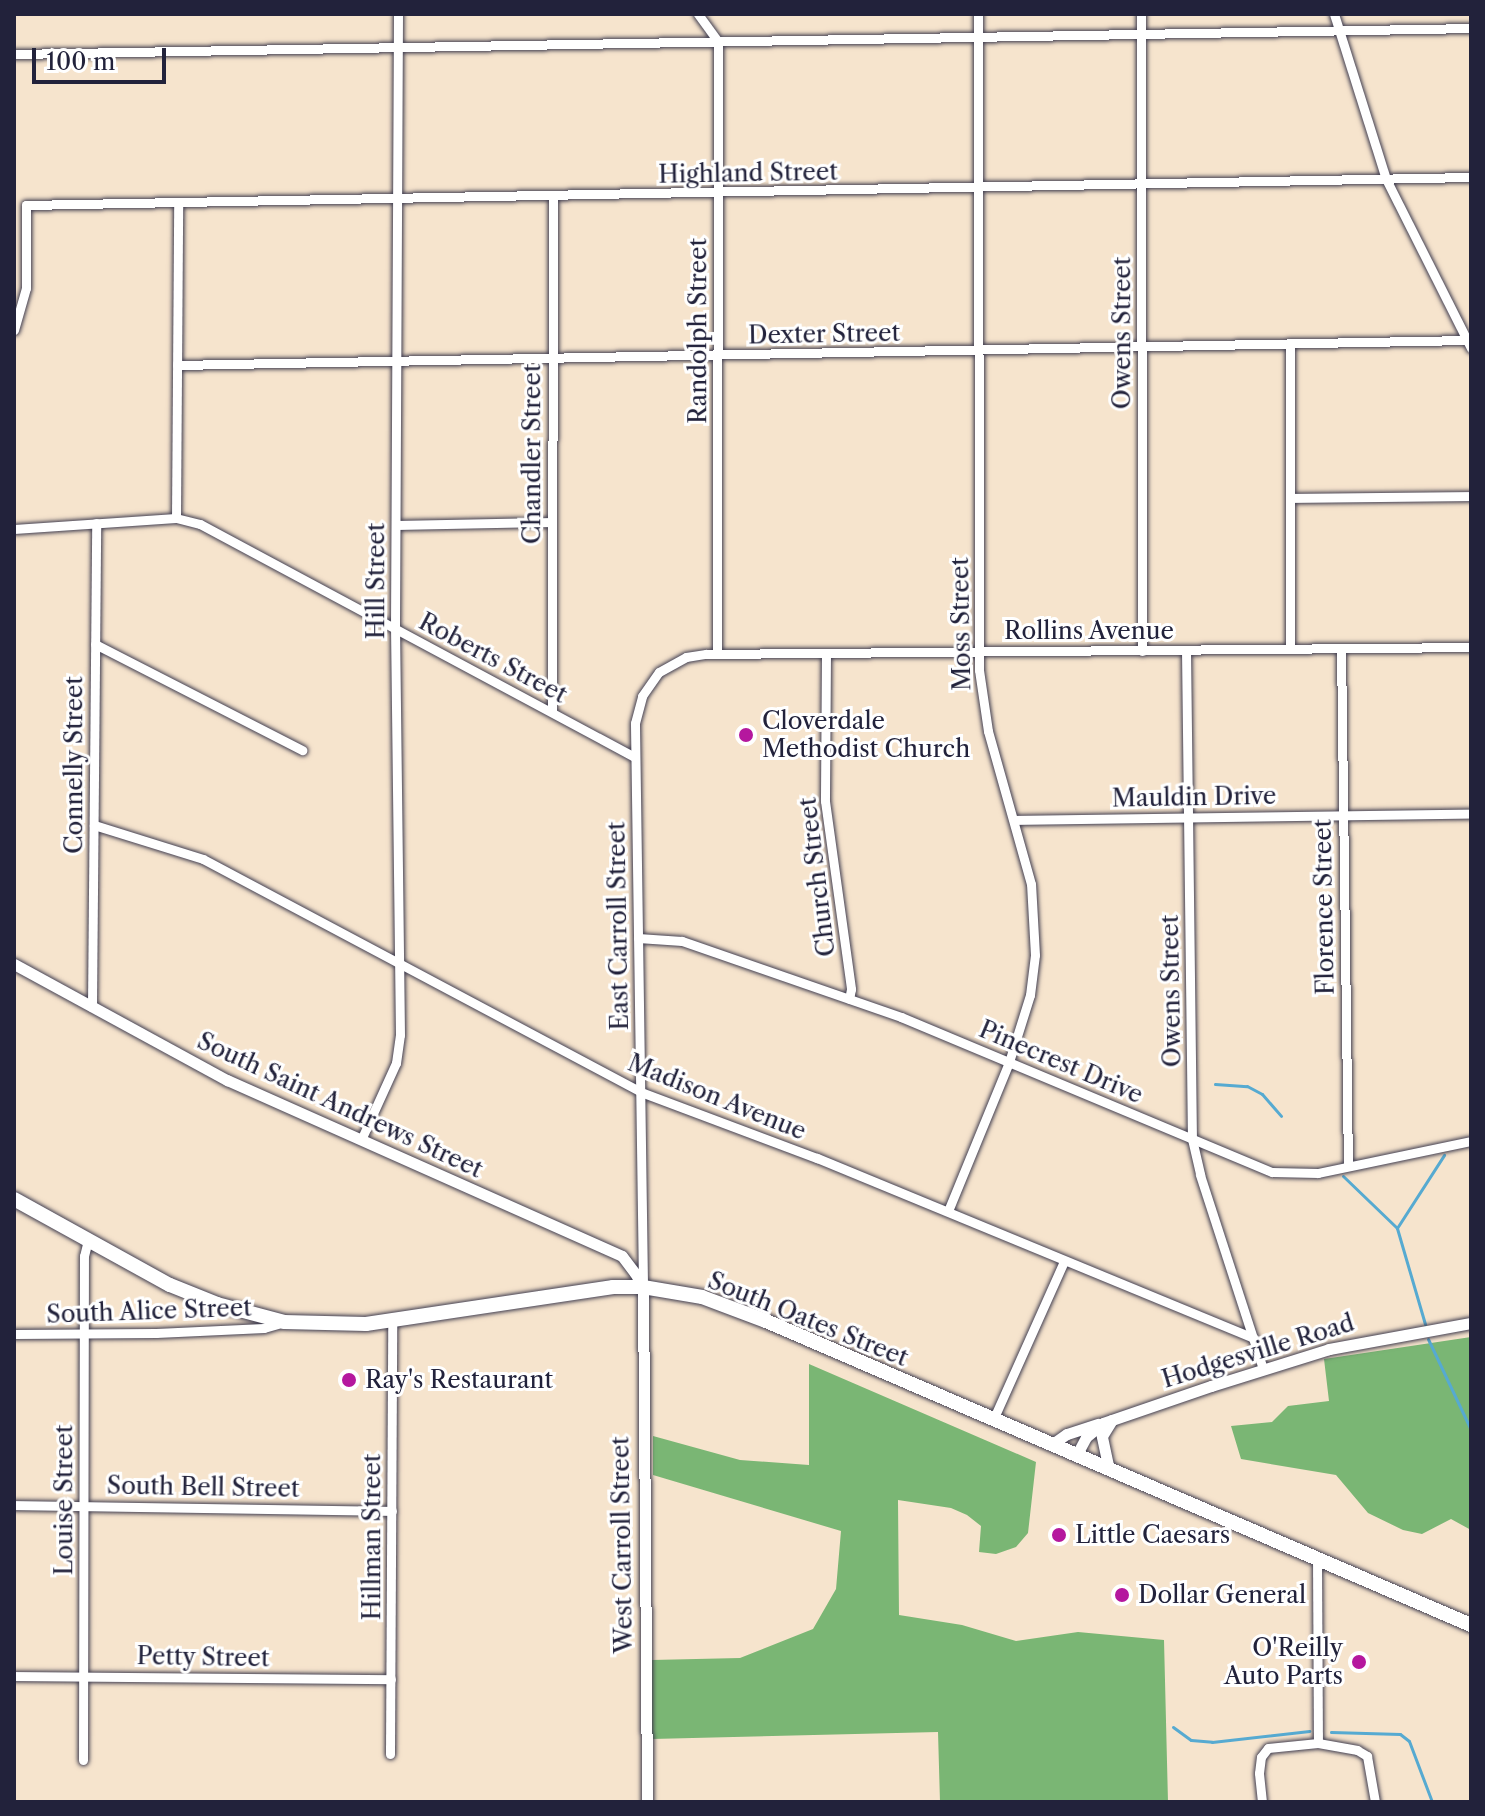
<!DOCTYPE html>
<style>
body{margin:0}
#map{position:relative;width:1485px;height:1816px;overflow:hidden;background:#f6e4cd;font-family:"Libre Caslon Text",serif}
div>[style]{position:absolute}
[style*='--x']{left:calc(var(--x)*1px);top:calc(var(--y)*1px);width:calc(var(--w)*1px);rotate:calc(var(--a)*1deg)}
.forest>*{inset:0;background:#7ab674}
.stream>*{height:3px;margin:-1.5px;padding:0 1.5px;transform-origin:1.5px;border-radius:1.5px;background:#56aad1}
.roads{filter:drop-shadow(0 0 2px #423f51) drop-shadow(0 0 2px #423f51)}
.minor>*{height:9px;margin:-4.5px;padding:0 4.5px;transform-origin:4.5px;border-radius:4.5px;background:#fff}
.tertiary>*{height:11px;margin:-5.5px;padding:0 5.5px;transform-origin:5.5px;border-radius:5.5px;background:#fff}
.primary>*{height:14px;margin:-7px;padding:0 7px;transform-origin:7px;border-radius:7px;background:#fff}
.dots>*{width:22px;height:22px;translate:-50% -50%;box-sizing:border-box;border:4px solid #fff;border-radius:50%}
span{translate:-50% -50%;white-space:nowrap;text-align:center;line-height:1.15;-webkit-text-stroke:6px #fff;paint-order:stroke}
.street-label{font-size:24px;color:#22223b}
.poi-label{font-size:24px;color:#22223b}
.left{translate:0 -50%;text-align:left}
.right{translate:-100% -50%;text-align:right}
.frame{position:absolute;inset:0;border:16px solid #22223b;pointer-events:none}
.scale{position:absolute;left:32px;top:48px;width:134px;height:36px;box-sizing:border-box;border:4px solid #22223b;border-top:0;padding-left:10px;font-size:24px;line-height:28px;white-space:nowrap;color:#22223b;-webkit-text-stroke:6px #fff;paint-order:stroke}
</style>
<div id="map">
<div class="forest">
<i style="clip-path:polygon(1471px 1337px,1471px 1530px,1451px 1519px,1422px 1534px,1403px 1530px,1368px 1513px,1336px 1475px,1241px 1459px,1231px 1426px,1272px 1422px,1288px 1406px,1329px 1401px,1324px 1359px)"></i>
<i style="clip-path:polygon(809px 1364px,1036px 1462px,1028px 1533px,1016px 1547px,996px 1554px,979px 1552px,981px 1526px,967px 1515px,951px 1508px,898px 1500px,899px 1615px,962px 1625px,1016px 1641px,1078px 1632px,1164px 1640px,1168px 1802px,940px 1802px,938px 1732px,652px 1739px,652px 1660px,740px 1658px,813px 1629px,836px 1589px,841px 1531px,653px 1475px,653px 1436px,740px 1460px,809px 1465px)"></i>
</div>
<div class="stream">
<i style="--x:1215;--y:1084;--w:32;--a:4"></i>
<i style="--x:1247;--y:1086;--w:17;--a:28"></i>
<i style="--x:1262;--y:1094;--w:29;--a:49"></i>
<i style="--x:1343;--y:1176;--w:75;--a:43.9"></i>
<i style="--x:1425;--y:1324;--w:100;--a:-106.3"></i>
<i style="--x:1397;--y:1228;--w:87;--a:-57.2"></i>
<i style="--x:1428;--y:1339;--w:101;--a:64.7"></i>
<i style="--x:1173;--y:1727;--w:22;--a:36"></i>
<i style="--x:1191;--y:1740;--w:21;--a:5"></i>
<i style="--x:1212;--y:1742;--w:98;--a:-6.5"></i>
<i style="--x:1331;--y:1732;--w:69;--a:1.7"></i>
<i style="--x:1400;--y:1734;--w:11;--a:38"></i>
<i style="--x:1409;--y:1741;--w:65;--a:69.3"></i>
</div>
<div class="roads">
<div class="minor">
<i style="--x:698;--y:14;--w:34;--a:54"></i>
<i style="--x:718;--y:42;--w:612;--a:90.09"></i>
<i style="--x:1141;--y:14;--w:637;--a:89.91"></i>
<i style="--x:1334;--y:14;--w:173;--a:72.5"></i>
<i style="--x:1386;--y:179;--w:189;--a:63.3"></i>
<i style="--x:14;--y:54;--w:1457;--a:-1.02"></i>
<i style="--x:14;--y:330;--w:44;--a:-74.1"></i>
<i style="--x:26;--y:288;--w:83;--a:-90"></i>
<i style="--x:26;--y:205;--w:1445;--a:-1.11"></i>
<i style="--x:1290;--y:344;--w:305;--a:90"></i>
<i style="--x:177;--y:365;--w:1294;--a:-1.11"></i>
<i style="--x:1290;--y:498;--w:181;--a:-0.6"></i>
<i style="--x:176;--y:518;--w:315;--a:-89.6"></i>
<i style="--x:396;--y:525;--w:156;--a:-1.1"></i>
<i style="--x:14;--y:529;--w:162;--a:-3.9"></i>
<i style="--x:176;--y:518;--w:25;--a:14"></i>
<i style="--x:200;--y:524;--w:493;--a:28.2"></i>
<i style="--x:95;--y:644;--w:233;--a:27.1"></i>
<i style="--x:1341;--y:648;--w:518;--a:89.23"></i>
<i style="--x:1186;--y:650;--w:489;--a:89.3"></i>
<i style="--x:1192;--y:1139;--w:37;--a:77"></i>
<i style="--x:1200;--y:1175;--w:204;--a:72"></i>
<i style="--x:826;--y:653;--w:148;--a:90.4"></i>
<i style="--x:825;--y:801;--w:190;--a:82.1"></i>
<i style="--x:851;--y:989;--w:10;--a:101"></i>
<i style="--x:552;--y:711;--w:514;--a:-89.89"></i>
<i style="--x:1014;--y:820;--w:457;--a:-0.8"></i>
<i style="--x:94;--y:825;--w:114;--a:17.3"></i>
<i style="--x:203;--y:859;--w:496;--a:28"></i>
<i style="--x:641;--y:1092;--w:188;--a:20.6"></i>
<i style="--x:817;--y:1158;--w:472;--a:22.4"></i>
<i style="--x:638;--y:938;--w:44;--a:3.9"></i>
<i style="--x:682;--y:941;--w:232;--a:19.1"></i>
<i style="--x:901;--y:1017;--w:402;--a:22.7"></i>
<i style="--x:1272;--y:1172;--w:46;--a:1.2"></i>
<i style="--x:1318;--y:1173;--w:156;--a:-11.8"></i>
<i style="--x:92;--y:1007;--w:484;--a:-89.5"></i>
<i style="--x:361;--y:1140;--w:85;--a:-65.6"></i>
<i style="--x:396;--y:1063;--w:28;--a:-82"></i>
<i style="--x:400;--y:1035;--w:406;--a:-90.7"></i>
<i style="--x:395;--y:629;--w:615;--a:-89.72"></i>
<i style="--x:948;--y:1211;--w:161;--a:-67.7"></i>
<i style="--x:1009;--y:1062;--w:70;--a:-72.6"></i>
<i style="--x:1030;--y:995;--w:40;--a:-82.9"></i>
<i style="--x:1035;--y:955;--w:71;--a:-93.2"></i>
<i style="--x:1031;--y:884;--w:159;--a:-105.7"></i>
<i style="--x:988;--y:731;--w:62;--a:-98.4"></i>
<i style="--x:979;--y:670;--w:656;--a:-90.09"></i>
<i style="--x:643;--y:1284;--w:561;--a:-90.82"></i>
<i style="--x:635;--y:723;--w:28;--a:-75"></i>
<i style="--x:642;--y:696;--w:29;--a:-55"></i>
<i style="--x:659;--y:672;--w:31;--a:-29"></i>
<i style="--x:686;--y:657;--w:20;--a:-9"></i>
<i style="--x:706;--y:654;--w:765;--a:-0.52"></i>
<i style="--x:14;--y:1334;--w:142;--a:-0.4"></i>
<i style="--x:156;--y:1333;--w:108;--a:-2.7"></i>
<i style="--x:264;--y:1328;--w:19;--a:-16"></i>
<i style="--x:993;--y:1420;--w:174;--a:-65.9"></i>
<i style="--x:14;--y:1505;--w:378;--a:0.9"></i>
<i style="--x:1317;--y:1558;--w:185;--a:89.7"></i>
<i style="--x:14;--y:1676;--w:377;--a:0.5"></i>
<i style="--x:390;--y:1754;--w:433;--a:-89.7"></i>
<i style="--x:83;--y:1760;--w:504;--a:-89.89"></i>
<i style="--x:84;--y:1256;--w:16;--a:-76"></i>
<i style="--x:1262;--y:1802;--w:29;--a:-96"></i>
<i style="--x:1259;--y:1773;--w:16;--a:-83"></i>
<i style="--x:1261;--y:1757;--w:11;--a:-52"></i>
<i style="--x:1268;--y:1748;--w:50;--a:-5.7"></i>
<i style="--x:1318;--y:1743;--w:40;--a:10"></i>
<i style="--x:1357;--y:1750;--w:12;--a:31"></i>
<i style="--x:1367;--y:1756;--w:47;--a:80.1"></i>
</div>
<div class="tertiary">
<i style="--x:14;--y:964;--w:243;--a:28.6"></i>
<i style="--x:227;--y:1080;--w:432;--a:24"></i>
<i style="--x:622;--y:1256;--w:21;--a:53"></i>
<i style="--x:635;--y:1273;--w:16;--a:60"></i>
<i style="--x:643;--y:1287;--w:515;--a:89.55"></i>
<i style="--x:1051;--y:1445;--w:19;--a:-35"></i>
<i style="--x:1067;--y:1434;--w:33;--a:-18"></i>
<i style="--x:1076;--y:1456;--w:21;--a:-62"></i>
<i style="--x:1086;--y:1437;--w:22;--a:-39"></i>
<i style="--x:1103;--y:1423;--w:114;--a:-18.9"></i>
<i style="--x:1211;--y:1386;--w:124;--a:-17.4"></i>
<i style="--x:1329;--y:1349;--w:144;--a:-10.4"></i>
<i style="--x:1109;--y:1470;--w:35;--a:-102"></i>
<i style="--x:1102;--y:1436;--w:19;--a:-58"></i>
</div>
<div class="primary">
<i style="--x:14;--y:1199;--w:178;--a:28.9"></i>
<i style="--x:170;--y:1285;--w:51;--a:22"></i>
<i style="--x:217;--y:1304;--w:69;--a:15"></i>
<i style="--x:284;--y:1322;--w:82;--a:1.4"></i>
<i style="--x:366;--y:1324;--w:250;--a:-8.5"></i>
<i style="--x:613;--y:1287;--w:30;--a:0"></i>
<i style="--x:643;--y:1287;--w:60;--a:9.6"></i>
<i style="--x:702;--y:1297;--w:68;--a:20.6"></i>
<i style="--x:766;--y:1321;--w:768;--a:23.33"></i>
</div>
</div>
<div class="dots">
<i style="left:746px;top:735px;background:#b5179e"></i>
<i style="left:349px;top:1380px;background:#b5179e"></i>
<i style="left:1059px;top:1535px;background:#b5179e"></i>
<i style="left:1122px;top:1595px;background:#b5179e"></i>
<i style="left:1359px;top:1662px;background:#b5179e"></i>
</div>
<div class="street-label">
<span style="left:748px;top:173px;rotate:-1deg">Highland Street</span>
<span style="left:698px;top:331px;rotate:-90deg">Randolph Street</span>
<span style="left:1122px;top:333px;rotate:-90deg">Owens Street</span>
<span style="left:824px;top:334px;rotate:-1deg">Dexter Street</span>
<span style="left:532px;top:454px;rotate:-90deg">Chandler Street</span>
<span style="left:376px;top:581px;rotate:-90deg">Hill Street</span>
<span style="left:961px;top:624px;rotate:-91deg">Moss Street</span>
<span style="left:1089px;top:631px">Rollins Avenue</span>
<span style="left:493px;top:658px;rotate:28deg">Roberts Street</span>
<span style="left:74px;top:765px;rotate:-90deg">Connelly Street</span>
<span style="left:1194px;top:797px;rotate:-1deg">Mauldin Drive</span>
<span style="left:817px;top:877px;rotate:-97deg">Church Street</span>
<span style="left:1324px;top:907px;rotate:-91deg">Florence Street</span>
<span style="left:618px;top:926px;rotate:-91deg">East Carroll Street</span>
<span style="left:1171px;top:991px;rotate:-91deg">Owens Street</span>
<span style="left:1061px;top:1062px;rotate:23deg">Pinecrest Drive</span>
<span style="left:717px;top:1097px;rotate:22deg">Madison Avenue</span>
<span style="left:340px;top:1105px;rotate:25deg">South Saint Andrews Street</span>
<span style="left:149px;top:1311px;rotate:-2deg">South Alice Street</span>
<span style="left:808px;top:1319px;rotate:22deg">South Oates Street</span>
<span style="left:1258px;top:1351px;rotate:-17deg">Hodgesville Road</span>
<span style="left:203px;top:1487px;rotate:1deg">South Bell Street</span>
<span style="left:64px;top:1500px;rotate:-90deg">Louise Street</span>
<span style="left:372px;top:1537px;rotate:-90deg">Hillman Street</span>
<span style="left:622px;top:1545px;rotate:-91deg">West Carroll Street</span>
<span style="left:203px;top:1657px;rotate:1deg">Petty Street</span>
</div>
<div class="poi-label">
<span class="left" style="left:762px;top:735px">Cloverdale<br>Methodist Church</span>
<span class="left" style="left:365px;top:1380px">Ray's Restaurant</span>
<span class="left" style="left:1075px;top:1535px">Little Caesars</span>
<span class="left" style="left:1138px;top:1595px">Dollar General</span>
<span class="right" style="left:1343px;top:1662px">O'Reilly<br>Auto Parts</span>
</div>
<div class="frame"></div>
<div class="scale">100 m</div>
</div>
